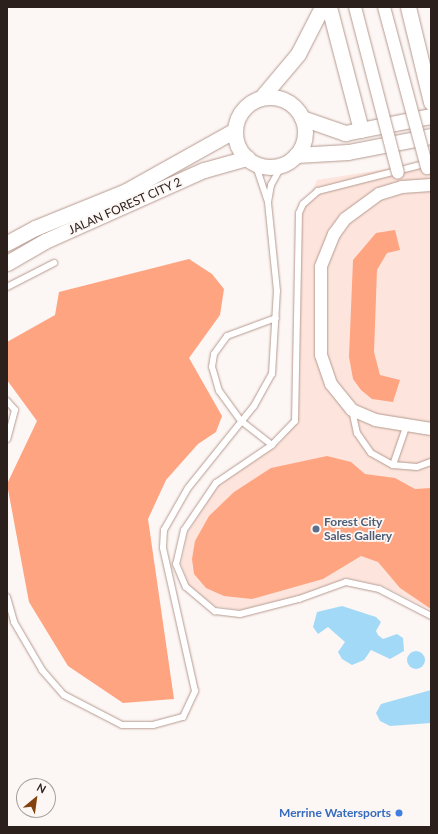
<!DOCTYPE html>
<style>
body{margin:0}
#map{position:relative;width:438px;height:834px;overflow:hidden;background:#fcf6f4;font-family:Lato,sans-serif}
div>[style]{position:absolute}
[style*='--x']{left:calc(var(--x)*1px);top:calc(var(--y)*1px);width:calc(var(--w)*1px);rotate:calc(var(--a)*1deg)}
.built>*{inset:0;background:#fde5dd}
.water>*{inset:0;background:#a2d9f7}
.round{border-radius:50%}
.building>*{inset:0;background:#fea481}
.roads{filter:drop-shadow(0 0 1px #b69a8f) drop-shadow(0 0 1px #b69a8f)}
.service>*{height:6px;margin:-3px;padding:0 3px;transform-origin:3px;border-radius:3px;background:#fff}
.minor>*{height:12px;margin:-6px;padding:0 6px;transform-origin:6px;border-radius:6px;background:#fff}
.tertiary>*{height:15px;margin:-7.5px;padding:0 7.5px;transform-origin:7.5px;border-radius:7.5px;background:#fff}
.tertiary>.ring{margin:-7.5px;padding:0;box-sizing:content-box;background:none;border:15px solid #fff;border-radius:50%}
.bridges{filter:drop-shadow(0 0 1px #b69a8f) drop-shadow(0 0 1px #b69a8f)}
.minor-bridge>*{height:12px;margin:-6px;padding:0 6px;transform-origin:6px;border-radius:6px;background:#fff}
.dots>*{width:11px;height:11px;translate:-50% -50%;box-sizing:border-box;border:2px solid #fcf6f4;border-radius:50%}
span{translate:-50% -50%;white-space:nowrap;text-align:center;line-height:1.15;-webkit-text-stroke:3.5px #fcf6f4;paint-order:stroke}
.street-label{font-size:12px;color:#2b201c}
.service-label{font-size:12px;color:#4e5e75;font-weight:700}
.left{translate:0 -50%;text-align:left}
.shop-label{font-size:12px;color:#366cbe;font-weight:700}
.right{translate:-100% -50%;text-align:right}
.frame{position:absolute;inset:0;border:8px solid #2b201c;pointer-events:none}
.north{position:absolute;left:16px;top:778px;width:40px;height:40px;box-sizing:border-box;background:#fcf6f4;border:1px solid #a8a09e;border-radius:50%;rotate:29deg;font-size:11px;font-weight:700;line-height:16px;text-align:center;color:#2b201c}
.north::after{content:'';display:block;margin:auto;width:14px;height:18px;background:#83420d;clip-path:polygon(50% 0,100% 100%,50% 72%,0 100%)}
</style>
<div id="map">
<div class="built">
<i style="clip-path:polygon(431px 162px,431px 610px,383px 586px,347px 578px,301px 595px,241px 610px,215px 606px,188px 585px,181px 563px,188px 532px,219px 484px,277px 446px,298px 421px,302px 213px,317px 180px)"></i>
</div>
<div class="water">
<i style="clip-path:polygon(342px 606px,376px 617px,381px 622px,376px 631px,378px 635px,383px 639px,397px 634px,403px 638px,404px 651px,390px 659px,371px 650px,364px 660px,352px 665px,342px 659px,338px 652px,345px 642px,328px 627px,318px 634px,313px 627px,317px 612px)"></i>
<i class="round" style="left:407px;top:651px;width:18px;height:18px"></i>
<i style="clip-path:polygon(431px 690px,431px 723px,390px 726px,380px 721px,376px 713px,381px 704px)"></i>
</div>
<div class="building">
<i style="clip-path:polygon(395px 230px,400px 250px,387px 253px,377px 270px,374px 352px,380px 375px,400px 380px,393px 402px,372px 399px,361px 390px,353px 379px,349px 357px,353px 260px,376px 233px)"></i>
<i style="clip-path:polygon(189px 259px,212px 274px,224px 289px,220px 315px,189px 358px,222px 416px,216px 432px,198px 444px,166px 480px,148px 519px,174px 699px,123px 703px,68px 666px,29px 602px,7px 484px,37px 421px,7px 380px,7px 342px,55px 315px,59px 292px)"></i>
<i style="clip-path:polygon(327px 456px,351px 462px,365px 474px,395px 478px,415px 489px,431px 488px,431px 609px,400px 588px,378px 562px,361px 556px,323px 579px,252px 599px,224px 596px,206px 588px,194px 574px,192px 559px,195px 541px,209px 516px,234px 492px,271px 468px)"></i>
</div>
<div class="roads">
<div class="service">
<i style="--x:255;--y:163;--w:41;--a:71.6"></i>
<i style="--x:268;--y:202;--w:17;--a:-80"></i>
<i style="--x:271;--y:185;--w:23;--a:-61"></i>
<i style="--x:428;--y:163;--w:114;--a:165.7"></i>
<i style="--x:318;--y:191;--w:20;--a:139"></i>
<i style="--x:303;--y:204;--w:10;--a:114"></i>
<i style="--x:299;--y:213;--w:208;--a:91.1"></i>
<i style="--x:295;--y:421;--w:33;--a:134"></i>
<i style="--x:272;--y:445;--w:68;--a:145.8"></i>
<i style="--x:216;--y:483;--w:57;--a:124.2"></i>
<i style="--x:184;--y:530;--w:35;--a:103"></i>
<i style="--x:176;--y:564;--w:25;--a:67"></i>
<i style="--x:186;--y:587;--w:38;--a:40"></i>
<i style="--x:215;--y:611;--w:25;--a:7"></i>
<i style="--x:240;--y:614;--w:61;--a:-14.3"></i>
<i style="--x:299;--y:599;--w:50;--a:-19.9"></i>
<i style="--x:346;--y:582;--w:34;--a:12"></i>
<i style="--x:379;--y:589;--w:59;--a:27.4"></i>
<i style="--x:7;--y:287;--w:53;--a:-27.1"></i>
<i style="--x:7;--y:401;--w:12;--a:48"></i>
<i style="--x:15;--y:410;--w:30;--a:105"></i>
<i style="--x:352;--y:410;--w:24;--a:78"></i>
<i style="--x:357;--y:433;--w:24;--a:55"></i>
<i style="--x:371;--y:453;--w:25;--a:29"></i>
<i style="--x:393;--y:465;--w:24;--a:5"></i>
<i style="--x:417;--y:467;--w:15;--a:-20"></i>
<i style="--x:272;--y:445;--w:39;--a:-142"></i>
<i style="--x:241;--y:421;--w:37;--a:-126"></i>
<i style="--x:219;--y:391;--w:25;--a:-106"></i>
<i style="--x:212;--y:367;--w:13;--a:-81"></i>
<i style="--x:214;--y:354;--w:22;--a:-54"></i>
<i style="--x:227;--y:336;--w:52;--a:-20.2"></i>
<i style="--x:393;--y:465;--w:40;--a:-71.1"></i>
<i style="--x:7;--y:597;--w:26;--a:74"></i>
<i style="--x:14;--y:622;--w:56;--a:59.7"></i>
<i style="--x:42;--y:670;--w:33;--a:49"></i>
<i style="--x:64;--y:695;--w:65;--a:27.3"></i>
<i style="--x:122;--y:725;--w:31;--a:0"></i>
<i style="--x:153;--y:725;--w:31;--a:-15"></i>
<i style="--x:183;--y:717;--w:29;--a:-65"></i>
<i style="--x:195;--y:691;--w:147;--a:-102.6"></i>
<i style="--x:163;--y:548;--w:18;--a:-87"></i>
<i style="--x:164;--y:530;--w:48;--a:-60.3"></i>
<i style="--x:188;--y:488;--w:105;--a:-51.2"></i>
<i style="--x:254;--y:406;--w:37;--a:-61"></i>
<i style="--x:272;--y:374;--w:83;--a:-86.6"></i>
<i style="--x:277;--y:291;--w:89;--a:-95.8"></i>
</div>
<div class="minor">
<i style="--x:431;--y:185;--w:29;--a:176"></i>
<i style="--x:402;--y:187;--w:24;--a:163"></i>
<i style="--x:379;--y:194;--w:42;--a:143.7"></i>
<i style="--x:345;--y:219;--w:19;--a:126"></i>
<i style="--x:334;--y:234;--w:35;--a:112"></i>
<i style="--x:321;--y:267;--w:88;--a:90"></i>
<i style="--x:321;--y:355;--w:31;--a:71"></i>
<i style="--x:331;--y:384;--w:33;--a:51"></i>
<i style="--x:352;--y:410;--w:25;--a:23"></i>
<i style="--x:375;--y:420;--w:57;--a:9.1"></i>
</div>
<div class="tertiary">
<i style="--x:329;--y:7;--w:127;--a:75.4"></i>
<i style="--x:408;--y:7;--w:98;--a:76.4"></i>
<i class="ring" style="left:235px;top:97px;width:55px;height:55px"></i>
<i style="--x:261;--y:98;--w:57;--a:-49.9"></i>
<i style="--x:298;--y:54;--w:53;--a:-62.9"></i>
<i style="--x:302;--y:118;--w:46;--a:19.2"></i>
<i style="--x:345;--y:133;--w:88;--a:-11.2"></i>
<i style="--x:296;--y:155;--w:52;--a:-3.3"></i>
<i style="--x:348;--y:152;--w:85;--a:-10.9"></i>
<i style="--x:7;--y:243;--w:32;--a:-28"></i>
<i style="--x:35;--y:228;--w:98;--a:-22.1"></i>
<i style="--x:126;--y:191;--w:125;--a:-29.2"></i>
<i style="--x:7;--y:263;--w:44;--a:-30.1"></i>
<i style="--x:45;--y:241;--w:174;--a:-24.1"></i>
<i style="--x:204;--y:170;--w:45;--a:-15.6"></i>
</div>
</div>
<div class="bridges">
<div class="minor-bridge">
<i style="--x:355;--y:7;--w:171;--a:75.5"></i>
<i style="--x:384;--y:7;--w:167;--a:75"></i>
</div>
</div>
<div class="dots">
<i style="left:316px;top:529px;background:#5c6f8a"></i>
<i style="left:399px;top:813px;background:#3f7fe0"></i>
</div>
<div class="street-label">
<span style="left:125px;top:206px;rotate:-24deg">JALAN FOREST CITY 2</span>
</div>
<div class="service-label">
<span class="left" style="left:324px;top:529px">Forest City<br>Sales Gallery</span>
</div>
<div class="shop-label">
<span class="right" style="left:391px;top:813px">Merrine Watersports</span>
</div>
<div class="frame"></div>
<div class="north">N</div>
</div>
